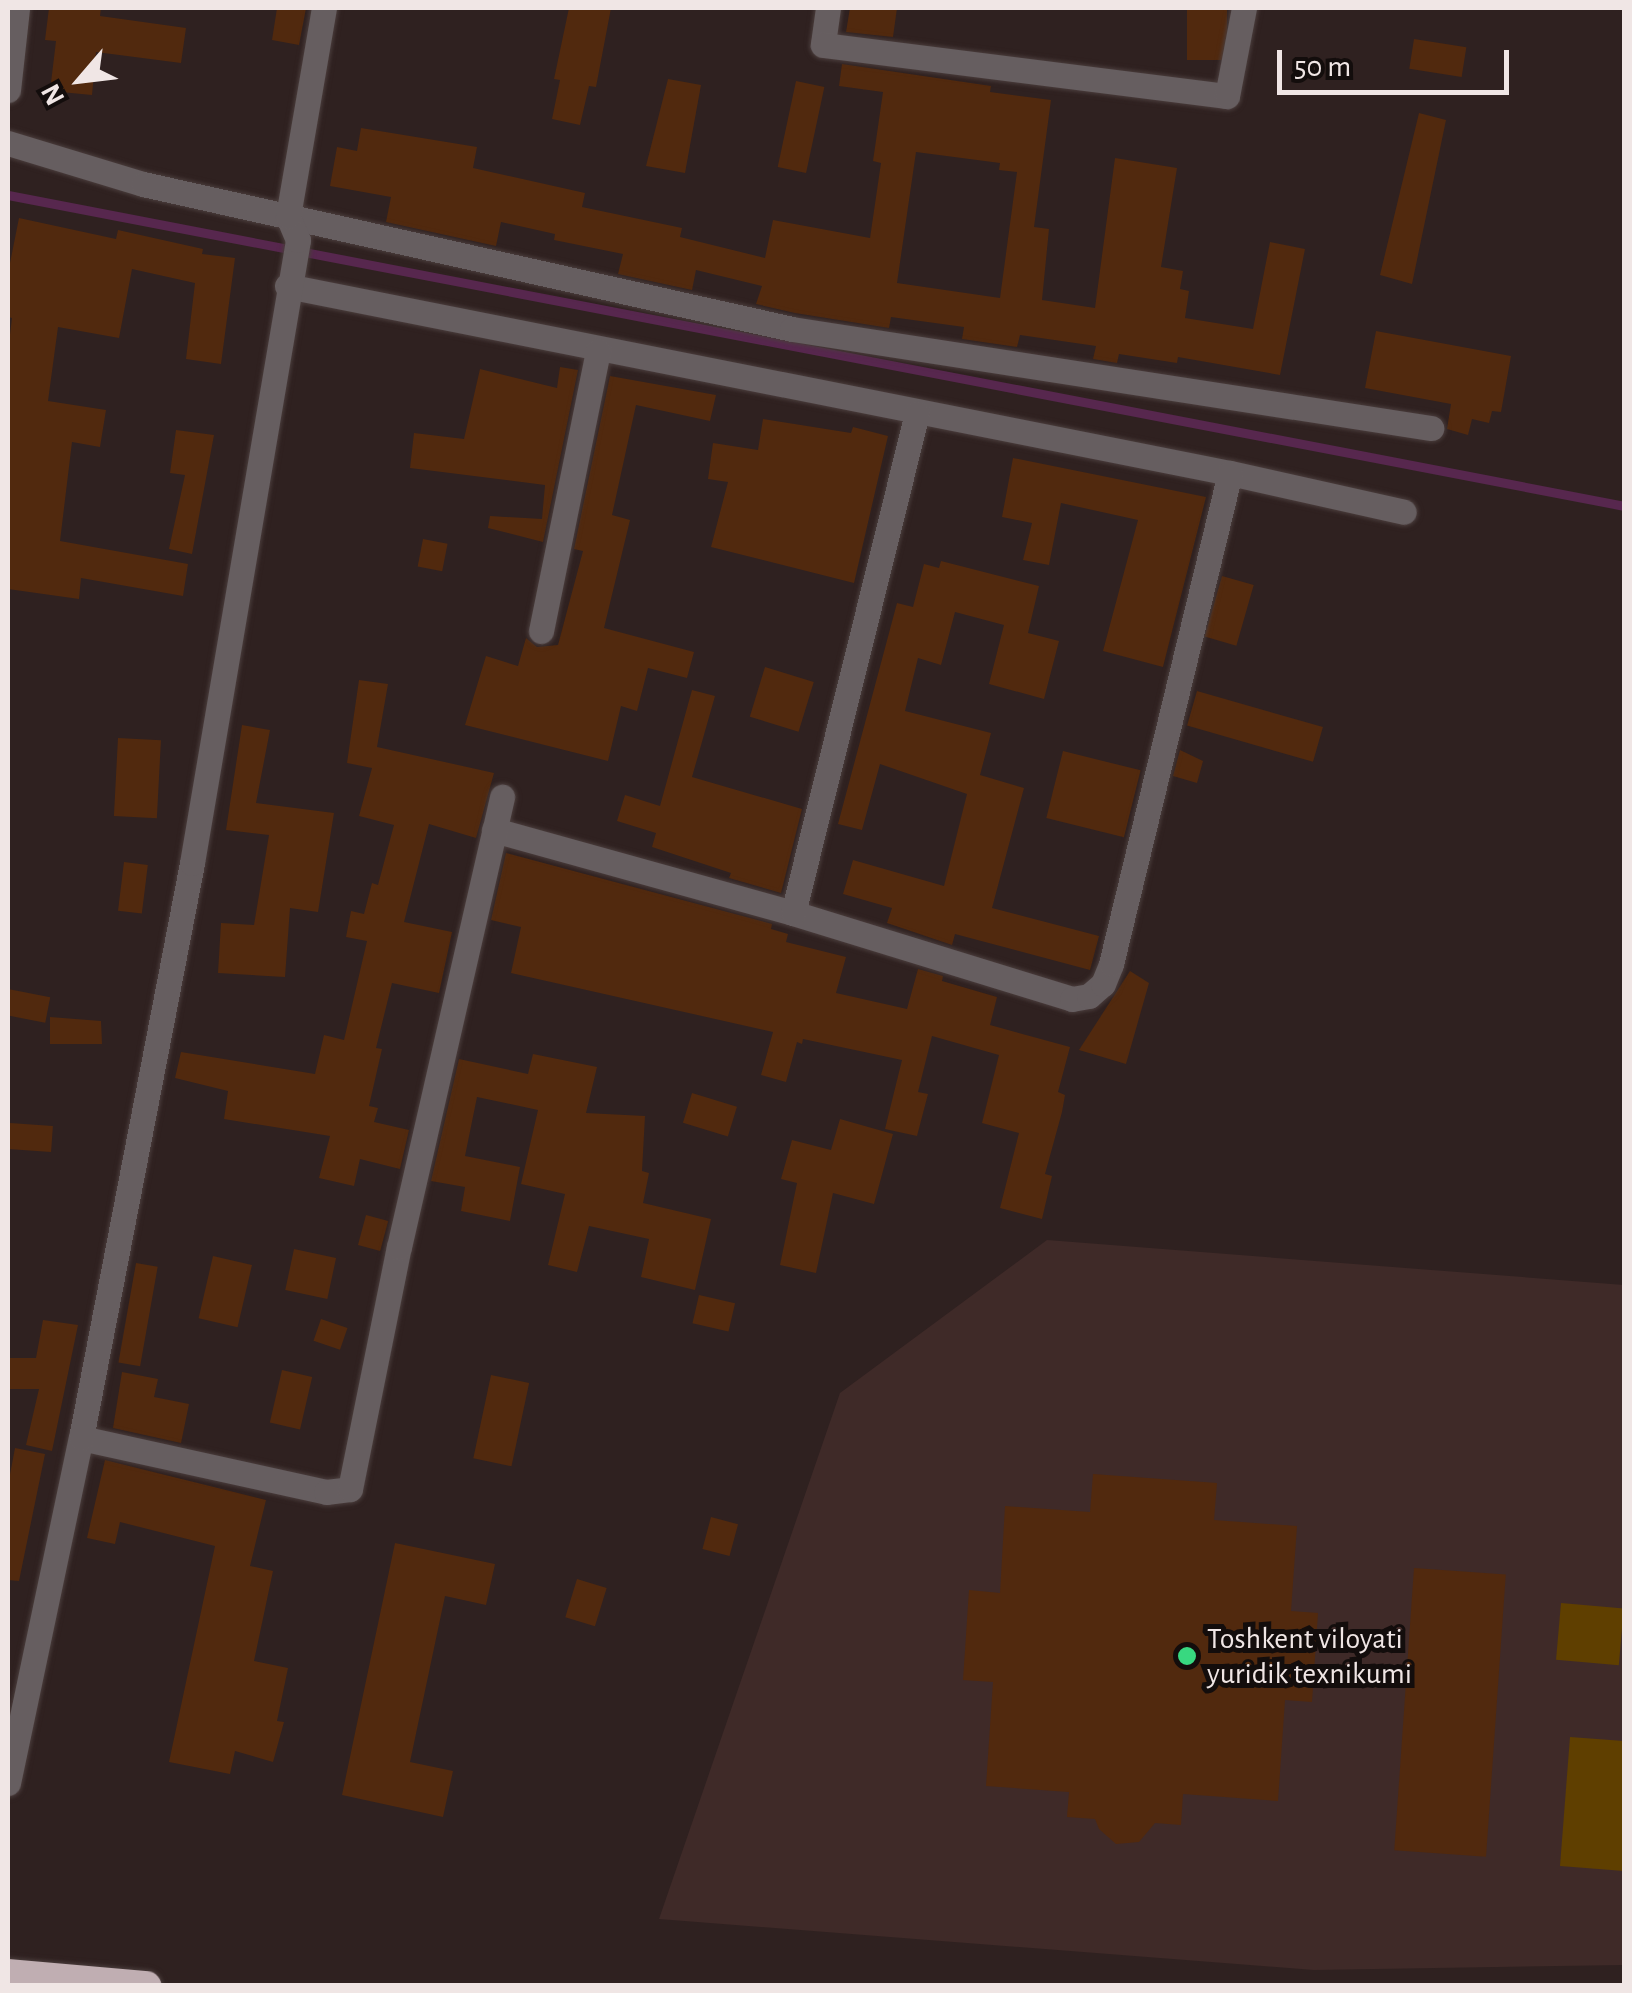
<!DOCTYPE html>
<style>
body{margin:0}
#map{position:relative;width:1632px;height:1993px;overflow:hidden;background:#2f2120;font-family:"Alegreya Sans",sans-serif}
div>[style]{position:absolute}
[style*='--x']{left:calc(var(--x)*1px);top:calc(var(--y)*1px);width:calc(var(--w)*1px);rotate:calc(var(--a)*1deg)}
.built>*{inset:0;background:#3f2a28}
.green>*{inset:0;background:#5f3f00;transform-origin:0 0}
.stream>*{height:9px;margin:-4.5px;padding:0 4.5px;transform-origin:4.5px;border-radius:4.5px;background:#57274e}
.building>*{inset:0;background:#51290e;transform-origin:0 0}
.roads{filter:drop-shadow(0 0 2px #4a3d3c) drop-shadow(0 0 2px #4a3d3c)}
.minor>*{height:25px;margin:-12.5px;padding:0 12.5px;transform-origin:12.5px;border-radius:12.5px;background:#665e60}
.highway>*{height:30px;margin:-15px;padding:0 15px;transform-origin:15px;border-radius:15px;background:#c0aeb2}
.dots>*{width:28px;height:28px;translate:-50% -50%;box-sizing:border-box;border:5px solid #130d0c;border-radius:50%}
span{translate:-50% -50%;white-space:nowrap;text-align:center;line-height:1.15;-webkit-text-stroke:10px #130d0c;paint-order:stroke}
.poi-label{font-size:30px;color:#f0e6e5}
.left{translate:0 -50%;text-align:left}
.frame{position:absolute;inset:0;border:10px solid #f0e6e5;pointer-events:none}
.north{position:absolute;left:30px;top:30px;width:100px;height:100px;-webkit-text-stroke:8px #130d0c;paint-order:stroke;rotate:242deg;font-size:28px;font-weight:700;line-height:40px;text-align:center;color:#f0e6e5}
.north::after{content:'';display:block;margin:auto;width:35px;height:45px;background:#f0e6e5;clip-path:polygon(50% 0,100% 100%,50% 72%,0 100%)}
.scale{position:absolute;left:1277px;top:50px;width:232px;height:45px;box-sizing:border-box;border:5px solid #f0e6e5;border-top:0;padding-left:12px;font-size:30px;line-height:35px;white-space:nowrap;color:#f0e6e5;-webkit-text-stroke:8px #130d0c;paint-order:stroke}
</style>
<div id="map">
<div class="built">
<i style="clip-path:polygon(1047px 1240px,1624px 1285px,1624px 1965px,1314px 1970px,659px 1919px,840px 1393px)"></i>
</div>
<div class="green">
<i style="left:1561px;top:1603px;width:63px;height:57px;rotate:5deg"></i>
<i style="clip-path:polygon(1570px 1737px,1624px 1741px,1624px 1871px,1560px 1866px)"></i>
</div>
<div class="stream">
<i style="--x:8;--y:195;--w:1646;--a:10.89"></i>
</div>
<div class="building">
<i style="clip-path:polygon(49px 8px,101px 8px,100px 16px,186px 28px,181px 63px,96px 52px,92px 95px,50px 91px,56px 41px,45px 40px)"></i>
<i style="clip-path:polygon(277px 8px,306px 8px,299px 45px,272px 40px)"></i>
<i style="clip-path:polygon(569px 8px,611px 8px,596px 87px,589px 86px,580px 125px,552px 119px,560px 80px,554px 79px)"></i>
<i style="clip-path:polygon(850px 8px,897px 8px,893px 37px,846px 32px)"></i>
<i style="left:1187px;top:8px;width:40px;height:52px"></i>
<i style="left:1414px;top:39px;width:53px;height:30px;rotate:9deg"></i>
<i style="clip-path:polygon(evenodd,842px 64px,991px 86px,990px 92px,1051px 100px,1034px 227px,1049px 229px,1042px 300px,1095px 308px,1115px 158px,1177px 168px,1161px 267px,1183px 271px,1180px 289px,1189px 291px,1185px 318px,1253px 329px,1270px 242px,1305px 249px,1280px 375px,1178px 357px,1177px 363px,1119px 354px,1117px 363px,1093px 359px,1096px 346px,1020px 335px,1017px 347px,962px 339px,964px 327px,891px 317px,889px 328px,795px 313px,756px 304px,762px 286px,696px 270px,692px 290px,618px 274px,623px 254px,554px 240px,555px 234px,501px 222px,496px 246px,386px 222px,391px 197px,330px 186px,337px 147px,357px 151px,361px 128px,477px 147px,473px 168px,585px 193px,582px 207px,682px 228px,680px 237px,765px 258px,773px 220px,870px 238px,881px 163px,873px 161px,883px 92px,839px 86px,842px 64px,916px 152px,1000px 163px,999px 170px,1017px 172px,1000px 298px,897px 283px,916px 152px)"></i>
<i style="clip-path:polygon(668px 79px,701px 85px,685px 173px,646px 166px)"></i>
<i style="left:796px;top:81px;width:29px;height:88px;rotate:12deg"></i>
<i style="clip-path:polygon(1419px 113px,1446px 120px,1412px 284px,1380px 275px)"></i>
<i style="clip-path:polygon(19px 218px,116px 239px,118px 230px,203px 249px,202px 254px,235px 258px,221px 364px,186px 359px,195px 283px,132px 269px,119px 338px,58px 327px,48px 401px,106px 410px,100px 447px,72px 442px,60px 541px,188px 564px,183px 596px,81px 578px,79px 599px,8px 589px,8px 351px,12px 318px,8px 317px,8px 273px)"></i>
<i style="clip-path:polygon(1376px 331px,1511px 356px,1501px 412px,1492px 411px,1489px 423px,1472px 419px,1468px 435px,1447px 429px,1451px 404px,1365px 388px)"></i>
<i style="clip-path:polygon(560px 367px,578px 370px,543px 542px,488px 528px,490px 516px,542px 519px,545px 485px,410px 468px,414px 433px,464px 439px,480px 369px,557px 388px)"></i>
<i style="clip-path:polygon(610px 376px,716px 395px,710px 421px,636px 405px,612px 515px,630px 520px,604px 628px,694px 652px,687px 678px,648px 668px,637px 711px,621px 706px,608px 761px,465px 725px,486px 656px,518px 666px,526px 638px,537px 647px,558px 645px,583px 551px,574px 549px)"></i>
<i style="clip-path:polygon(763px 419px,851px 433px,853px 427px,888px 436px,854px 583px,711px 547px,728px 482px,708px 479px,713px 443px,758px 450px)"></i>
<i style="clip-path:polygon(176px 430px,214px 435px,192px 554px,169px 549px,185px 475px,170px 473px)"></i>
<i style="clip-path:polygon(1013px 458px,1206px 497px,1163px 667px,1103px 651px,1138px 520px,1061px 503px,1049px 565px,1023px 560px,1032px 523px,1002px 517px)"></i>
<i style="left:423px;top:539px;width:25px;height:28px;rotate:11deg"></i>
<i style="clip-path:polygon(941px 561px,1039px 586px,1028px 633px,1059px 641px,1044px 699px,989px 684px,1004px 625px,955px 612px,941px 665px,918px 658px,905px 711px,991px 733px,980px 775px,1024px 788px,992px 908px,1099px 936px,1090px 970px,955px 934px,952px 945px,887px 923px,892px 908px,843px 894px,853px 860px,944px 886px,967px 794px,880px 764px,862px 830px,838px 824px,897px 603px,913px 607px,924px 564px,939px 568px)"></i>
<i style="left:1222px;top:576px;width:33px;height:63px;rotate:16deg"></i>
<i style="left:765px;top:667px;width:51px;height:52px;rotate:17deg"></i>
<i style="clip-path:polygon(359px 680px,388px 684px,377px 747px,494px 773px,476px 838px,429px 824px,404px 922px,452px 932px,439px 993px,392px 983px,376px 1048px,382px 1049px,369px 1106px,378px 1108px,374px 1122px,409px 1130px,400px 1169px,360px 1159px,354px 1186px,319px 1178px,330px 1136px,224px 1119px,228px 1091px,175px 1078px,181px 1052px,315px 1074px,324px 1035px,344px 1040px,367px 941px,346px 937px,351px 911px,364px 914px,372px 883px,378px 885px,394px 825px,359px 816px,372px 768px,347px 763px)"></i>
<i style="clip-path:polygon(692px 690px,715px 696px,692px 777px,802px 809px,781px 893px,729px 878px,731px 873px,652px 847px,656px 833px,617px 821px,625px 795px,660px 806px)"></i>
<i style="left:1197px;top:691px;width:131px;height:36px;rotate:16deg"></i>
<i style="clip-path:polygon(242px 725px,270px 730px,256px 803px,334px 813px,318px 912px,290px 908px,285px 977px,218px 973px,221px 923px,254px 925px,269px 835px,226px 830px)"></i>
<i style="left:118px;top:738px;width:43px;height:78px;rotate:3deg"></i>
<i style="clip-path:polygon(1180px 750px,1203px 761px,1197px 783px,1173px 776px)"></i>
<i style="left:1063px;top:751px;width:80px;height:69px;rotate:14deg"></i>
<i style="clip-path:polygon(506px 853px,772px 924px,771px 929px,788px 934px,786px 942px,846px 957px,836px 993px,907px 1009px,918px 969px,943px 976px,942px 981px,997px 997px,990px 1025px,1070px 1047px,1058px 1092px,1065px 1095px,1062px 1112px,1045px 1174px,1052px 1176px,1042px 1219px,1000px 1208px,1019px 1133px,982px 1123px,999px 1055px,932px 1036px,918px 1092px,928px 1094px,917px 1136px,885px 1129px,902px 1060px,803px 1039px,802px 1044px,797px 1042px,786px 1082px,761px 1075px,773px 1032px,511px 973px,521px 927px,491px 920px)"></i>
<i style="left:124px;top:862px;width:24px;height:49px;rotate:7deg"></i>
<i style="clip-path:polygon(1130px 971px,1149px 983px,1126px 1064px,1079px 1050px)"></i>
<i style="left:8px;top:989px;width:43px;height:26px;rotate:11deg"></i>
<i style="clip-path:polygon(50px 1017px,101px 1021px,102px 1044px,50px 1044px)"></i>
<i style="clip-path:polygon(533px 1054px,597px 1067px,586px 1113px,645px 1116px,642px 1171px,649px 1173px,643px 1203px,711px 1219px,695px 1290px,641px 1277px,649px 1239px,589px 1226px,577px 1272px,548px 1265px,565px 1194px,521px 1184px,538px 1110px,477px 1097px,465px 1156px,520px 1167px,510px 1221px,461px 1211px,465px 1187px,431px 1181px,459px 1059px,528px 1074px)"></i>
<i style="left:692px;top:1093px;width:47px;height:31px;rotate:17deg"></i>
<i style="clip-path:polygon(840px 1119px,893px 1134px,874px 1204px,833px 1193px,816px 1273px,780px 1265px,797px 1183px,781px 1179px,792px 1140px,831px 1150px)"></i>
<i style="left:10px;top:1123px;width:43px;height:26px;rotate:4deg"></i>
<i style="left:366px;top:1215px;width:23px;height:31px;rotate:15deg"></i>
<i style="left:294px;top:1249px;width:43px;height:42px;rotate:12deg"></i>
<i style="left:213px;top:1256px;width:40px;height:64px;rotate:13deg"></i>
<i style="left:136px;top:1263px;width:22px;height:101px;rotate:10deg"></i>
<i style="left:699px;top:1295px;width:37px;height:29px;rotate:13deg"></i>
<i style="left:321px;top:1319px;width:28px;height:23px;rotate:19deg"></i>
<i style="clip-path:polygon(43px 1320px,78px 1325px,52px 1451px,26px 1445px,39px 1389px,8px 1389px,8px 1358px,36px 1358px)"></i>
<i style="left:282px;top:1370px;width:31px;height:54px;rotate:13deg"></i>
<i style="clip-path:polygon(122px 1372px,158px 1379px,154px 1397px,189px 1404px,181px 1443px,113px 1428px)"></i>
<i style="left:491px;top:1375px;width:39px;height:85px;rotate:12deg"></i>
<i style="clip-path:polygon(15px 1448px,45px 1454px,19px 1581px,8px 1580px,8px 1485px)"></i>
<i style="clip-path:polygon(105px 1460px,266px 1500px,250px 1566px,273px 1571px,254px 1661px,288px 1668px,277px 1721px,284px 1722px,273px 1762px,235px 1751px,230px 1774px,169px 1762px,215px 1546px,120px 1522px,115px 1544px,87px 1538px)"></i>
<i style="clip-path:polygon(1093px 1474px,1217px 1483px,1214px 1520px,1297px 1526px,1291px 1611px,1318px 1613px,1312px 1702px,1285px 1700px,1278px 1801px,1183px 1794px,1181px 1825px,1155px 1823px,1139px 1842px,1116px 1844px,1099px 1829px,1095px 1819px,1067px 1817px,1069px 1792px,986px 1786px,993px 1682px,963px 1680px,969px 1590px,1000px 1593px,1005px 1506px,1090px 1512px)"></i>
<i style="left:711px;top:1517px;width:28px;height:33px;rotate:15deg"></i>
<i style="clip-path:polygon(395px 1543px,495px 1564px,486px 1605px,445px 1596px,410px 1762px,453px 1771px,443px 1817px,342px 1795px)"></i>
<i style="left:1414px;top:1568px;width:92px;height:283px;rotate:4deg"></i>
<i style="left:577px;top:1579px;width:31px;height:40px;rotate:17deg"></i>
</div>
<div class="roads">
<div class="minor">
<i style="--x:828;--y:8;--w:37;--a:98"></i>
<i style="--x:823;--y:45;--w:407;--a:7.2"></i>
<i style="--x:1227;--y:96;--w:90;--a:-79.1"></i>
<i style="--x:8;--y:90;--w:82;--a:-83.7"></i>
<i style="--x:8;--y:143;--w:141;--a:16.9"></i>
<i style="--x:143;--y:184;--w:665;--a:12.59"></i>
<i style="--x:792;--y:329;--w:647;--a:8.81"></i>
<i style="--x:287;--y:286;--w:961;--a:11.22"></i>
<i style="--x:1230;--y:473;--w:178;--a:12.6"></i>
<i style="--x:541;--y:631;--w:286;--a:-78.5"></i>
<i style="--x:494;--y:830;--w:310;--a:15.5"></i>
<i style="--x:793;--y:913;--w:292;--a:17.1"></i>
<i style="--x:1072;--y:999;--w:17;--a:-10"></i>
<i style="--x:1089;--y:996;--w:18;--a:-41"></i>
<i style="--x:1103;--y:984;--w:22;--a:-68"></i>
<i style="--x:1111;--y:964;--w:505;--a:-76.38"></i>
<i style="--x:793;--y:913;--w:515;--a:-76.07"></i>
<i style="--x:81;--y:1438;--w:251;--a:12.4"></i>
<i style="--x:326;--y:1492;--w:24;--a:-7"></i>
<i style="--x:350;--y:1489;--w:247;--a:-78.6"></i>
<i style="--x:399;--y:1247;--w:462;--a:-77.1"></i>
<i style="--x:8;--y:1783;--w:353;--a:-78.1"></i>
<i style="--x:81;--y:1438;--w:586;--a:-79.07"></i>
<i style="--x:192;--y:863;--w:632;--a:-80.34"></i>
<i style="--x:298;--y:240;--w:26;--a:-113"></i>
<i style="--x:288;--y:216;--w:211;--a:-80.2"></i>
</div>
<div class="highway">
<i style="--x:8;--y:1974;--w:139;--a:5"></i>
</div>
</div>
<div class="dots">
<i style="left:1187px;top:1656px;background:#38d880"></i>
</div>
<div class="poi-label">
<span class="left" style="left:1207px;top:1656px">Toshkent viloyati<br>yuridik texnikumi</span>
</div>
<div class="frame"></div>
<div class="north">N</div>
<div class="scale">50 m</div>
</div>
